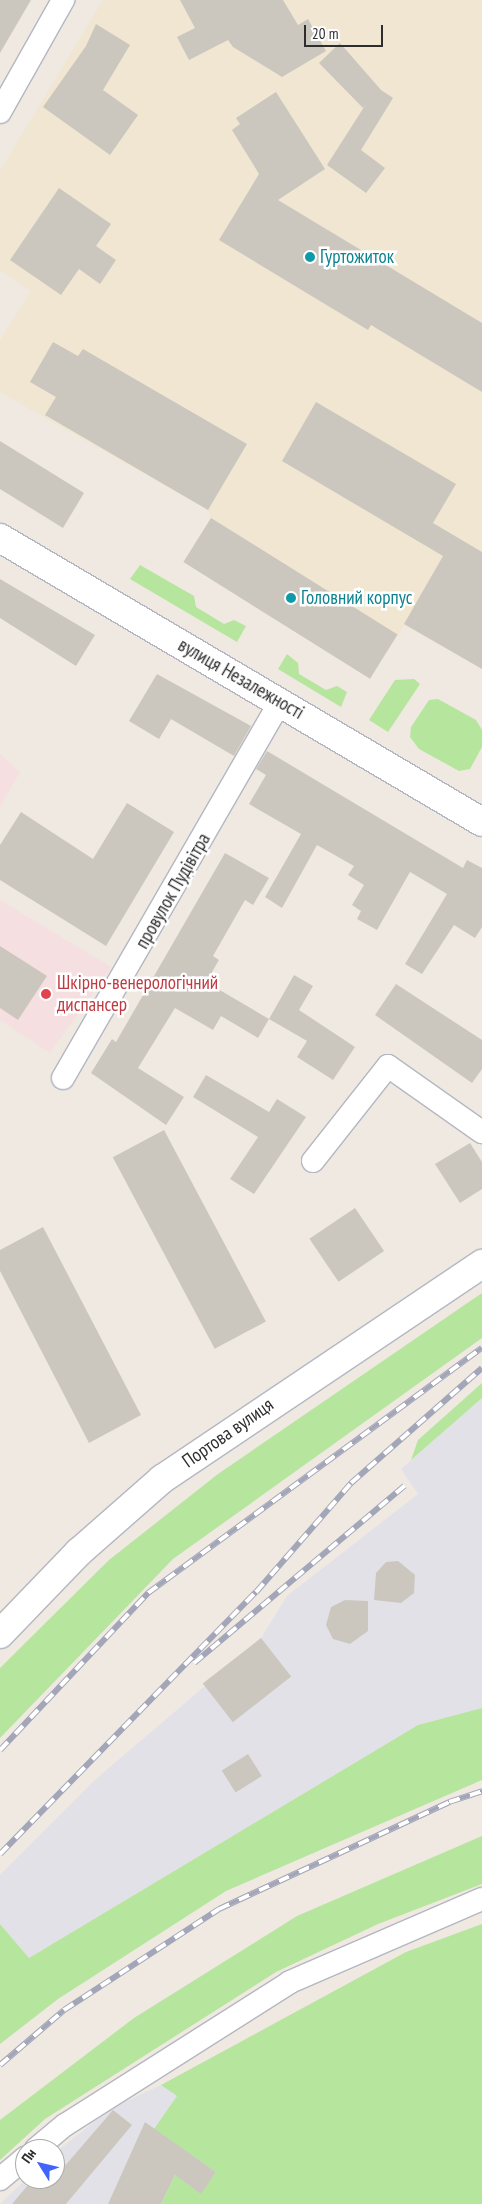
<!DOCTYPE html>
<meta charset="utf-8">
<style>
body{margin:0}
#map{position:relative;width:482px;height:2204px;overflow:hidden;background:#efe9e1;font-family:"PT Sans Narrow",sans-serif}
div>[style]{position:absolute}
.industrial>*{inset:0;background:#e3e1e8}
.education>*{inset:0;background:#f0e6d1}
.medical>*{inset:0;background:#f5dfe0}
.green>*{inset:0;background:#b6e59e}
.building>*{inset:0;background:#cbc7bf;transform-origin:0 0}
.roads{filter:drop-shadow(1px 0 #b4b7c1) drop-shadow(-1px 0 #b4b7c1) drop-shadow(0 1px #b4b7c1) drop-shadow(0 -1px #b4b7c1)}
.street>*{height:22px;margin:-11px;padding:0 11px;transform-origin:11px;border-radius:11px;background:#fff}
.secondary>*{height:28px;margin:-14px;padding:0 14px;transform-origin:14px;border-radius:14px;background:#fff}
.rail>*{height:5.5px;margin-top:-2.75px;transform-origin:0;background:repeating-linear-gradient(90deg,#fff 0 11px,#a3a6b8 0 22px);box-sizing:border-box;border-block:1px solid #a3a6b8}
.dots>*{width:14px;height:14px;translate:-50% -50%;box-sizing:border-box;border:2px solid #fff;border-radius:50%}
span{translate:-50% -50%;white-space:nowrap;text-align:center;line-height:1.15;-webkit-text-stroke:5px #fff;paint-order:stroke}
.culture-label{font-size:19px;color:#0d838f}
.left{translate:0 -50%;text-align:left}
.street-label{font-size:19px;color:#2e2e2e}
.health-label{font-size:19px;color:#be3a42}
.north{position:absolute;left:15px;top:2139px;width:50px;height:50px;box-sizing:border-box;background:#fff;border:1px solid #ababab;border-radius:50%;rotate:306deg;font-size:14px;font-weight:700;line-height:20px;text-align:center;color:#2e2e2e}
.north::after{content:'';display:block;margin:auto;width:18px;height:22px;background:#4264fb;clip-path:polygon(50% 0,100% 100%,50% 72%,0 100%)}
.scale{position:absolute;left:304px;top:25px;width:79px;height:22px;box-sizing:border-box;border:2px solid #2e2e2e;border-top:0;padding-left:6px;font-size:15px;line-height:18px;white-space:nowrap;color:#2e2e2e;-webkit-text-stroke:4px #fff;paint-order:stroke}
</style>
<div id="map">
<div class="industrial">
<i style="clip-path:polygon(482px 1398px,482px 1708px,418px 1725px,29px 1958px,0 1924px,0 1875px,96px 1779px,261px 1638px,287px 1596px,418px 1494px,401px 1469px)"></i>
<i style="clip-path:polygon(161px 2085px,177px 2096px,216px 2172px,201px 2194px,175px 2175px,161px 2204px,0 2204px,26px 2179px,55px 2179px,56px 2152px,112px 2108px)"></i>
</div>
<div class="education">
<i style="clip-path:polygon(103px 0,482px 0,482px 669px,404px 625px,370px 679px,183px 562px,211px 518px,208px 510px,0 392px,0 340px,31px 291px,0 270px,0 171px)"></i>
</div>
<div class="medical">
<i style="clip-path:polygon(0 754px,20px 772px,0 807px)"></i>
<i style="clip-path:polygon(0 900px,111px 967px,50px 1053px,0 1020px)"></i>
</div>
<div class="green">
<i style="clip-path:polygon(140px 565px,194px 596px,196px 607px,224px 624px,234px 620px,246px 626px,237px 642px,130px 579px)"></i>
<i style="clip-path:polygon(287px 654px,298px 663px,299px 674px,326px 690px,337px 686px,347px 692px,341px 707px,278px 669px)"></i>
<i style="clip-path:polygon(414px 679px,420px 684px,388px 732px,369px 720px,395px 680px)"></i>
<i style="clip-path:polygon(438px 699px,476px 720px,482px 730px,482px 747px,470px 769px,459px 771px,419px 749px,410px 737px,411px 727px,429px 700px)"></i>
<i style="clip-path:polygon(482px 1293px,482px 1338px,173px 1559px,0 1738px,0 1668px,109px 1560px,218px 1474px)"></i>
<i style="clip-path:polygon(482px 1383px,482px 1398px,411px 1460px,418px 1440px)"></i>
<i style="clip-path:polygon(482px 1708px,482px 1780px,226px 1891px,58px 1999px,0 2044px,0 1924px,29px 1958px,418px 1725px)"></i>
<i style="clip-path:polygon(482px 1836px,482px 1884px,378px 1924px,276px 1972px,45px 2119px,0 2160px,0 2120px,134px 2018px,297px 1916px)"></i>
<i style="clip-path:polygon(482px 1924px,482px 2204px,161px 2204px,175px 2175px,201px 2193px,216px 2172px,154px 2129px,177px 2096px,161px 2085px,406px 1952px)"></i>
</div>
<div class="building">
<i style="clip-path:polygon(0 0,31px 0,0 53px)"></i>
<i style="clip-path:polygon(180px 0,283px 0,298px 25px,308px 19px,326px 51px,282px 77px,233px 47px,228px 40px,189px 60px,177px 37px,195px 28px)"></i>
<i style="clip-path:polygon(96px 24px,130px 45px,103px 90px,138px 115px,110px 155px,43px 107px,86px 46px)"></i>
<i style="clip-path:polygon(340px 43px,381px 90px,393px 98px,361px 150px,385px 168px,366px 193px,327px 165px,366px 104px,363px 108px,319px 63px)"></i>
<i style="clip-path:polygon(276px 92px,325px 169px,278px 200px,482px 323px,482px 392px,371px 325px,368px 330px,219px 240px,259px 174px,232px 130px,240px 124px,236px 118px)"></i>
<i style="clip-path:polygon(59px 188px,111px 224px,96px 246px,116px 260px,100px 284px,79px 269px,61px 295px,10px 260px)"></i>
<i style="clip-path:polygon(53px 342px,78px 356px,83px 349px,247px 444px,208px 510px,45px 415px,56px 397px,30px 382px)"></i>
<i style="clip-path:polygon(316px 402px,456px 484px,433px 523px,482px 552px,482px 669px,404px 624px,443px 556px,282px 461px)"></i>
<i style="clip-path:polygon(0 441px,84px 493px,63px 528px,0 489px)"></i>
<i style="left:211px;top:518px;width:220px;height:52px;rotate:32deg"></i>
<i style="clip-path:polygon(0 579px,95px 635px,76px 666px,0 618px)"></i>
<i style="clip-path:polygon(157px 674px,251px 726px,234px 756px,171px 719px,159px 739px,129px 721px)"></i>
<i style="clip-path:polygon(267px 751px,463px 868px,467px 860px,482px 868px,482px 927px,475px 938px,454px 925px,422px 974px,405px 964px,447px 894px,410px 872px,377px 930px,357px 919px,361px 911px,352px 905px,364px 885px,348px 875px,354px 866px,317px 845px,282px 908px,265px 897px,301px 834px,249px 804px,266px 775px,256px 769px)"></i>
<i style="clip-path:polygon(127px 803px,174px 832px,106px 946px,0 880px,0 845px,21px 812px,93px 859px)"></i>
<i style="clip-path:polygon(225px 853px,269px 878px,253px 905px,245px 900px,213px 956px,219px 960px,206px 982px,269px 1019px,258px 1038px,221px 1016px,213px 1030px,175px 1008px,138px 1068px,184px 1097px,166px 1125px,91px 1073px,112px 1039px,116px 1042px)"></i>
<i style="clip-path:polygon(0 946px,47px 976px,18px 1020px,0 1008px)"></i>
<i style="clip-path:polygon(294px 975px,313px 986px,299px 1010px,355px 1047px,333px 1080px,297px 1057px,307px 1041px,269px 1019px)"></i>
<i style="clip-path:polygon(396px 984px,482px 1040px,482px 1069px,472px 1083px,375px 1015px)"></i>
<i style="clip-path:polygon(206px 1075px,269px 1112px,277px 1099px,306px 1117px,254px 1194px,230px 1179px,258px 1137px,193px 1097px)"></i>
<i style="left:164px;top:1130px;width:217px;height:58px;rotate:62deg"></i>
<i style="clip-path:polygon(470px 1143px,482px 1162px,482px 1189px,460px 1203px,435px 1164px)"></i>
<i style="left:355px;top:1208px;width:52px;height:55px;rotate:56deg"></i>
<i style="clip-path:polygon(43px 1227px,141px 1415px,89px 1443px,0 1271px,0 1250px)"></i>
<i style="clip-path:polygon(398px 1561px,415px 1575px,414px 1593px,401px 1603px,374px 1600px,376px 1573px,386px 1562px)"></i>
<i style="clip-path:polygon(345px 1600px,368px 1601px,368px 1631px,350px 1644px,333px 1639px,326px 1625px,331px 1607px)"></i>
<i style="left:261px;top:1638px;width:49px;height:74px;rotate:52deg"></i>
<i style="left:248px;top:1754px;width:26px;height:31px;rotate:58deg"></i>
<i style="clip-path:polygon(113px 2110px,132px 2125px,66px 2204px,12px 2204px,33px 2179px,45px 2189px)"></i>
<i style="clip-path:polygon(145px 2122px,216px 2172px,201px 2194px,175px 2175px,161px 2204px,108px 2204px)"></i>
</div>
<div class="roads">
<div class="street">
<i style="left:0;top:112px;width:129px;rotate:-60.6deg"></i>
<i style="left:63px;top:1078px;width:434px;rotate:-60deg"></i>
<i style="left:313px;top:1161px;width:121px;rotate:-51.7deg"></i>
<i style="left:388px;top:1066px;width:115px;rotate:35.1deg"></i>
<i style="left:36px;top:2149px;width:38px;rotate:-40deg"></i>
<i style="left:65px;top:2125px;width:267px;rotate:-32.4deg"></i>
<i style="left:290px;top:1982px;width:209px;rotate:-23.4deg"></i>
<i style="left:0;top:2179px;width:33px;rotate:-40deg"></i>
</div>
<div class="secondary">
<i style="left:0;top:538px;width:559px;rotate:30.51deg"></i>
<i style="left:0;top:1634px;width:114px;rotate:-46.1deg"></i>
<i style="left:79px;top:1552px;width:111px;rotate:-41.3deg"></i>
<i style="left:162px;top:1479px;width:386px;rotate:-33.9deg"></i>
</div>
</div>
<div class="rail">
<i style="left:194px;top:1663px;width:275px;rotate:-40.1deg"></i>
<i style="left:0;top:1750px;width:216px;rotate:-46.7deg"></i>
<i style="left:148px;top:1593px;width:414px;rotate:-36.3deg"></i>
<i style="left:0;top:1854px;width:366px;rotate:-45.7deg"></i>
<i style="left:256px;top:1592px;width:145px;rotate:-48.9deg"></i>
<i style="left:351px;top:1483px;width:174px;rotate:-41.3deg"></i>
<i style="left:0;top:2065px;width:84px;rotate:-40.7deg"></i>
<i style="left:64px;top:2010px;width:185px;rotate:-33.1deg"></i>
<i style="left:219px;top:1909px;width:254px;rotate:-24.9deg"></i>
<i style="left:449px;top:1802px;width:35px;rotate:-18deg"></i>
</div>
<div class="dots">
<i style="left:310px;top:257px;background:#0f9aa8"></i>
<i style="left:291px;top:598px;background:#0f9aa8"></i>
<i style="left:46px;top:994px;background:#e0444e"></i>
</div>
<div class="culture-label">
<span class="left" style="left:320px;top:257px">Гуртожиток</span>
<span class="left" style="left:301px;top:598px">Головний корпус</span>
</div>
<div class="street-label">
<span style="left:241px;top:679px;rotate:30deg">вулиця Незалежності</span>
<span style="left:173px;top:891px;rotate:-60deg">провулок Пудівітра</span>
<span style="left:228px;top:1433px;rotate:-35deg">Портова вулиця</span>
</div>
<div class="health-label">
<span class="left" style="left:57px;top:994px">Шкірно-венерологічний<br>диспансер</span>
</div>
<div class="north">Пн</div>
<div class="scale">20 m</div>
</div>
